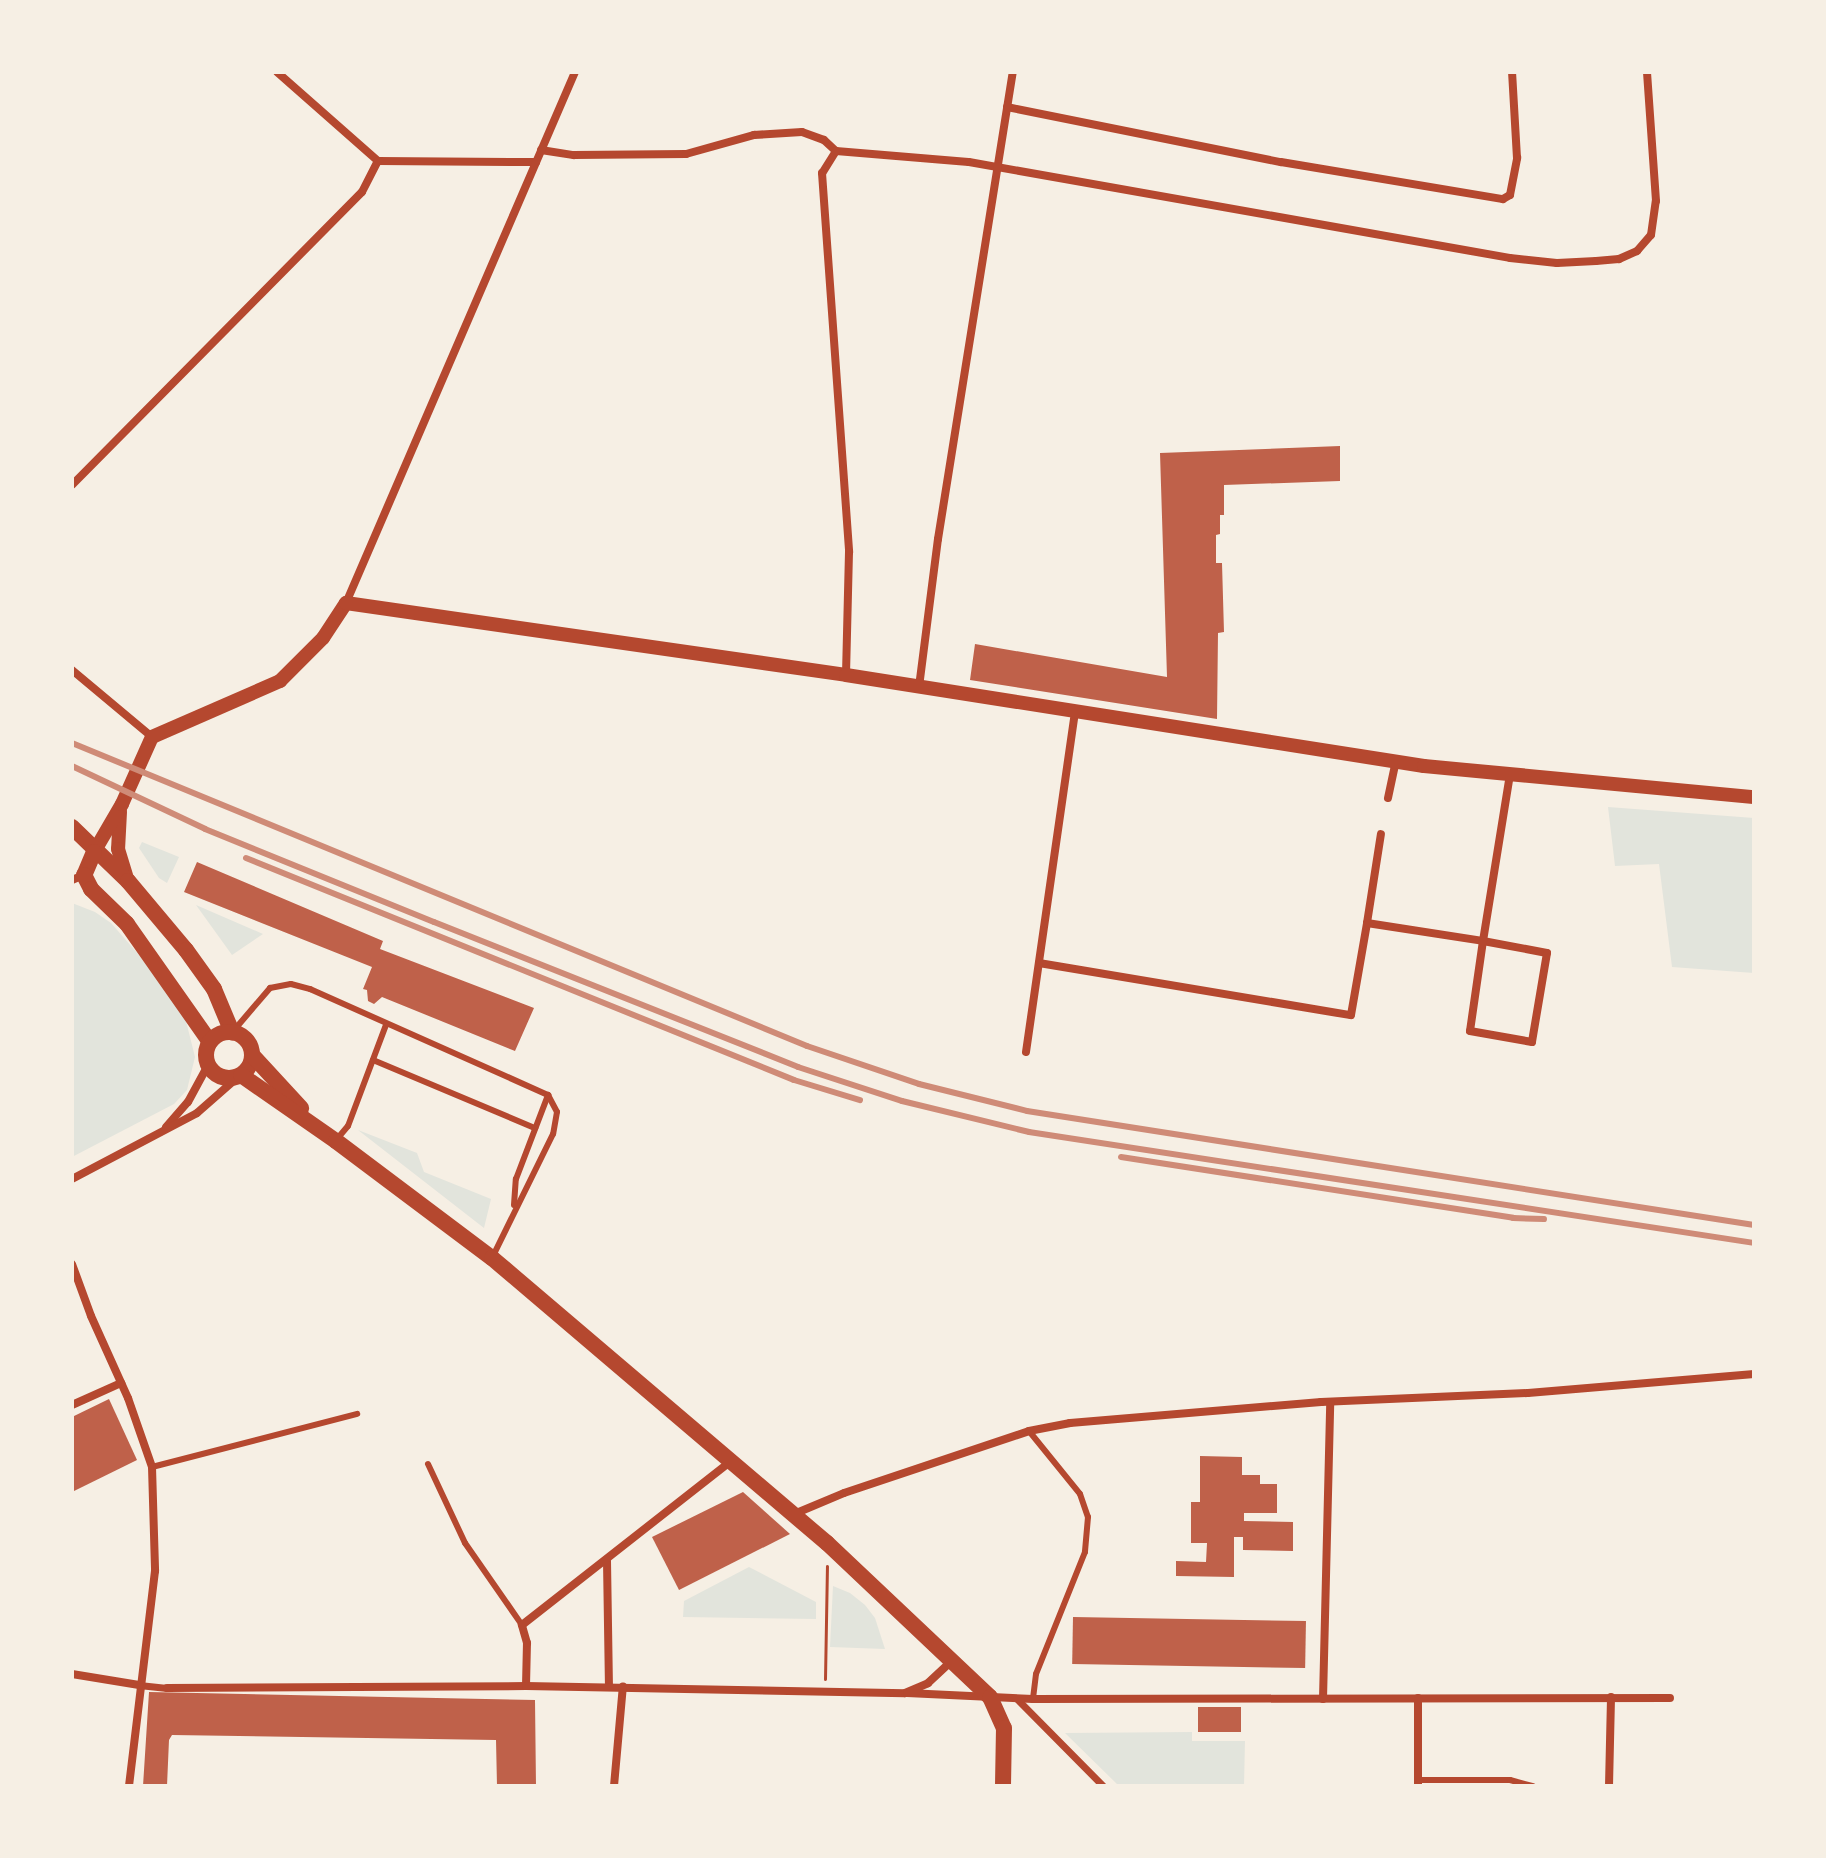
<!DOCTYPE html>
<style>
body{margin:0}
#map{position:relative;width:1826px;height:1858px;overflow:hidden;background:#f6efe4;font-family:"Fira Sans",sans-serif}
div>[style]{position:absolute}
.green>*{inset:0;background:#e2e4dc}
.building>*{inset:0;background:#bf614a;transform-origin:0 0}
.path>*{height:3px;margin:-1.5px;padding:0 1.5px;transform-origin:1.5px;border-radius:1.5px;background:#b5482f}
.service>*{height:6px;margin:-3px;padding:0 3px;transform-origin:3px;border-radius:3px;background:#b5482f}
.pedestrian>*{height:7px;margin:-3.5px;padding:0 3.5px;transform-origin:3.5px;border-radius:3.5px;background:#b5482f}
.minor>*{height:8px;margin:-4px;padding:0 4px;transform-origin:4px;border-radius:4px;background:#b5482f}
.tertiary>*{height:14px;margin:-7px;padding:0 7px;transform-origin:7px;border-radius:7px;background:#b5482f}
.secondary>*{height:16px;margin:-8px;padding:0 8px;transform-origin:8px;border-radius:8px;background:#b5482f}
.secondary>.ring{margin:-8px;padding:0;box-sizing:content-box;background:none;border:16px solid #b5482f;border-radius:50%}
.rail>*{height:6px;margin:-3px;padding:0 3px;transform-origin:3px;border-radius:3px;background:#cf8b77}
span{translate:-50% -50%;white-space:nowrap;text-align:center;line-height:1.15;-webkit-text-stroke:8px #f6efe4;paint-order:stroke}
.frame{position:absolute;inset:0;border:74px solid #f6efe4;pointer-events:none}
</style>
<div id="map">
<div class="green">
<i style="clip-path:polygon(1608px 807px,1754px 818px,1754px 973px,1672px 967px,1659px 864px,1615px 866px)"></i>
<i style="clip-path:polygon(142px 842px,179px 857px,167px 883px,159px 878px,139px 848px)"></i>
<i style="clip-path:polygon(72px 903px,95px 912px,111px 923px,139px 955px,185px 1017px,195px 1057px,187px 1090px,174px 1104px,72px 1157px)"></i>
<i style="clip-path:polygon(196px 905px,263px 934px,232px 955px)"></i>
<i style="clip-path:polygon(358px 1130px,417px 1153px,424px 1172px,491px 1199px,484px 1228px)"></i>
<i style="clip-path:polygon(749px 1567px,816px 1602px,816px 1619px,683px 1617px,684px 1601px)"></i>
<i style="clip-path:polygon(833px 1586px,850px 1593px,865px 1605px,875px 1618px,885px 1649px,830px 1647px)"></i>
<i style="clip-path:polygon(1192px 1732px,1192px 1741px,1245px 1741px,1244px 1786px,1119px 1786px,1065px 1733px)"></i>
</div>
<div class="building">
<i style="clip-path:polygon(1340px 446px,1340px 481px,1224px 485px,1224px 515px,1220px 515px,1220px 534px,1216px 535px,1216px 563px,1222px 563px,1224px 632px,1218px 633px,1217px 719px,970px 680px,975px 644px,1167px 677px,1160px 453px)"></i>
<i style="clip-path:polygon(197px 862px,383px 941px,380px 949px,534px 1008px,515px 1051px,382px 997px,374px 1004px,368px 1001px,367px 990px,363px 989px,372px 967px,184px 892px)"></i>
<i style="clip-path:polygon(109px 1399px,137px 1460px,72px 1492px,72px 1417px)"></i>
<i style="clip-path:polygon(1200px 1456px,1242px 1457px,1242px 1475px,1260px 1475px,1260px 1484px,1277px 1484px,1277px 1513px,1244px 1513px,1244px 1521px,1293px 1522px,1293px 1551px,1243px 1550px,1243px 1537px,1234px 1537px,1234px 1577px,1176px 1576px,1176px 1561px,1206px 1562px,1207px 1543px,1191px 1543px,1191px 1502px,1200px 1502px)"></i>
<i style="clip-path:polygon(743px 1492px,790px 1534px,679px 1590px,652px 1537px)"></i>
<i style="left:1073px;top:1617px;width:233px;height:47px;rotate:1deg"></i>
<i style="clip-path:polygon(149px 1692px,535px 1700px,536px 1786px,497px 1786px,496px 1740px,172px 1735px,169px 1740px,167px 1786px,143px 1786px)"></i>
<i style="left:1198px;top:1707px;width:43px;height:25px"></i>
</div>
<div class="path">
<i style="left:825px;top:1679px;width:113px;rotate:-89deg"></i>
</div>
<div class="service">
<i style="left:235px;top:1029px;width:54px;rotate:-49.5deg"></i>
<i style="left:270px;top:988px;width:21px;rotate:-11deg"></i>
<i style="left:291px;top:984px;width:20px;rotate:15deg"></i>
<i style="left:310px;top:989px;width:261px;rotate:24deg"></i>
<i style="left:548px;top:1095px;width:19px;rotate:62deg"></i>
<i style="left:557px;top:1112px;width:22px;rotate:100deg"></i>
<i style="left:553px;top:1134px;width:138px;rotate:116.2deg"></i>
<i style="left:373px;top:1060px;width:176px;rotate:22.8deg"></i>
<i style="left:337px;top:1139px;width:17px;rotate:-50deg"></i>
<i style="left:348px;top:1126px;width:108px;rotate:-69.4deg"></i>
<i style="left:514px;top:1205px;width:26px;rotate:-86deg"></i>
<i style="left:516px;top:1179px;width:90px;rotate:-69.1deg"></i>
<i style="left:1029px;top:1431px;width:81px;rotate:51deg"></i>
<i style="left:1080px;top:1494px;width:24px;rotate:71deg"></i>
<i style="left:1088px;top:1517px;width:35px;rotate:95deg"></i>
<i style="left:1085px;top:1552px;width:131px;rotate:111.9deg"></i>
<i style="left:1036px;top:1674px;width:25px;rotate:97deg"></i>
<i style="left:428px;top:1464px;width:87px;rotate:64.9deg"></i>
<i style="left:465px;top:1543px;width:100px;rotate:55.2deg"></i>
<i style="left:152px;top:1467px;width:212px;rotate:-14.5deg"></i>
<i style="left:1418px;top:1780px;width:92px"></i>
<i style="left:1510px;top:1780px;width:24px;rotate:15deg"></i>
</div>
<div class="pedestrian">
<i style="left:139px;top:1685px;width:28px;rotate:6deg"></i>
<i style="left:1017px;top:1699px;width:122px;rotate:45.3deg"></i>
</div>
<div class="minor">
<i style="left:277px;top:72px;width:135px;rotate:41.4deg"></i>
<i style="left:378px;top:161px;width:158px;rotate:0.4deg"></i>
<i style="left:1007px;top:107px;width:279px;rotate:11.4deg"></i>
<i style="left:1281px;top:162px;width:225px;rotate:9.5deg"></i>
<i style="left:1503px;top:199px;width:8px;rotate:-30deg"></i>
<i style="left:1510px;top:195px;width:38px;rotate:-79deg"></i>
<i style="left:1517px;top:158px;width:86px;rotate:-93.3deg"></i>
<i style="left:541px;top:150px;width:33px;rotate:9deg"></i>
<i style="left:574px;top:155px;width:112px;rotate:-0.5deg"></i>
<i style="left:686px;top:154px;width:71px;rotate:-15.6deg"></i>
<i style="left:754px;top:135px;width:48px;rotate:-3.6deg"></i>
<i style="left:802px;top:132px;width:23px;rotate:20deg"></i>
<i style="left:824px;top:140px;width:16px;rotate:43deg"></i>
<i style="left:836px;top:151px;width:133px;rotate:4.7deg"></i>
<i style="left:969px;top:162px;width:549px;rotate:10.06deg"></i>
<i style="left:1510px;top:258px;width:47px;rotate:6.1deg"></i>
<i style="left:1557px;top:263px;width:39px;rotate:-3deg"></i>
<i style="left:1596px;top:261px;width:23px;rotate:-5deg"></i>
<i style="left:1619px;top:259px;width:20px;rotate:-24deg"></i>
<i style="left:1637px;top:251px;width:21px;rotate:-49deg"></i>
<i style="left:1651px;top:235px;width:34px;rotate:-82deg"></i>
<i style="left:1656px;top:201px;width:129px;rotate:-94deg"></i>
<i style="left:836px;top:151px;width:26px;rotate:122deg"></i>
<i style="left:822px;top:173px;width:380px;rotate:85.9deg"></i>
<i style="left:849px;top:552px;width:123px;rotate:91.4deg"></i>
<i style="left:72px;top:485px;width:412px;rotate:-45.3deg"></i>
<i style="left:362px;top:192px;width:35px;rotate:-63deg"></i>
<i style="left:346px;top:603px;width:578px;rotate:-66.67deg"></i>
<i style="left:72px;top:670px;width:104px;rotate:39.9deg"></i>
<i style="left:919px;top:687px;width:149px;rotate:-82.7deg"></i>
<i style="left:938px;top:539px;width:473px;rotate:-80.9deg"></i>
<i style="left:1388px;top:798px;width:38px;rotate:-78deg"></i>
<i style="left:72px;top:880px;width:13px;rotate:-23deg"></i>
<i style="left:1367px;top:923px;width:90px;rotate:-81.1deg"></i>
<i style="left:1039px;top:963px;width:316px;rotate:9.5deg"></i>
<i style="left:1351px;top:1015px;width:93px;rotate:-80.1deg"></i>
<i style="left:1367px;top:923px;width:117px;rotate:8.8deg"></i>
<i style="left:1483px;top:941px;width:65px;rotate:10.6deg"></i>
<i style="left:1547px;top:953px;width:90px;rotate:99.6deg"></i>
<i style="left:1532px;top:1042px;width:63px;rotate:-169.9deg"></i>
<i style="left:1470px;top:1031px;width:91px;rotate:-81.8deg"></i>
<i style="left:1483px;top:941px;width:168px;rotate:-80.8deg"></i>
<i style="left:1026px;top:1052px;width:345px;rotate:-81.8deg"></i>
<i style="left:166px;top:1127px;width:33px;rotate:-49deg"></i>
<i style="left:188px;top:1102px;width:42px;rotate:-61.6deg"></i>
<i style="left:72px;top:1179px;width:141px;rotate:-27.8deg"></i>
<i style="left:197px;top:1113px;width:55px;rotate:-41.3deg"></i>
<i style="left:72px;top:1264px;width:55px;rotate:69.9deg"></i>
<i style="left:91px;top:1316px;width:90px;rotate:65.7deg"></i>
<i style="left:128px;top:1398px;width:73px;rotate:70.8deg"></i>
<i style="left:152px;top:1467px;width:104px;rotate:88.3deg"></i>
<i style="left:155px;top:1571px;width:217px;rotate:96.9deg"></i>
<i style="left:72px;top:1405px;width:54px;rotate:-24.2deg"></i>
<i style="left:794px;top:1514px;width:54px;rotate:-22.8deg"></i>
<i style="left:844px;top:1493px;width:195px;rotate:-18.5deg"></i>
<i style="left:1029px;top:1431px;width:42px;rotate:-11deg"></i>
<i style="left:1070px;top:1423px;width:252px;rotate:-4.8deg"></i>
<i style="left:1321px;top:1402px;width:207px;rotate:-2.5deg"></i>
<i style="left:1528px;top:1393px;width:227px;rotate:-4.8deg"></i>
<i style="left:607px;top:1561px;width:126px;rotate:89.1deg"></i>
<i style="left:72px;top:1674px;width:68px;rotate:9.3deg"></i>
<i style="left:526px;top:1686px;width:43px;rotate:-88.7deg"></i>
<i style="left:527px;top:1643px;width:19px;rotate:-106deg"></i>
<i style="left:522px;top:1625px;width:266px;rotate:-38.1deg"></i>
<i style="left:167px;top:1688px;width:359px;rotate:-0.3deg"></i>
<i style="left:526px;top:1686px;width:379px;rotate:1.1deg"></i>
<i style="left:905px;top:1693px;width:25px;rotate:-23deg"></i>
<i style="left:928px;top:1683px;width:33px;rotate:-43deg"></i>
<i style="left:907px;top:1693px;width:126px;rotate:2.7deg"></i>
<i style="left:1033px;top:1699px;width:637px;rotate:-0.09deg"></i>
<i style="left:1418px;top:1698px;width:88px;rotate:90deg"></i>
<i style="left:1323px;top:1699px;width:297px;rotate:-88.6deg"></i>
<i style="left:614px;top:1786px;width:100px;rotate:-84.9deg"></i>
<i style="left:1609px;top:1786px;width:89px;rotate:-88.7deg"></i>
</div>
<div class="tertiary">
<i style="left:120px;top:812px;width:37px;rotate:93deg"></i>
<i style="left:118px;top:849px;width:34px;rotate:73deg"></i>
<i style="left:94px;top:852px;width:56px;rotate:-59.7deg"></i>
<i style="left:122px;top:804px;width:73px;rotate:-65.9deg"></i>
<i style="left:152px;top:737px;width:140px;rotate:-23.6deg"></i>
<i style="left:280px;top:681px;width:61px;rotate:-45deg"></i>
<i style="left:323px;top:638px;width:42px;rotate:-56.7deg"></i>
<i style="left:346px;top:603px;width:505px;rotate:8.19deg"></i>
<i style="left:846px;top:675px;width:585px;rotate:8.95deg"></i>
<i style="left:1424px;top:766px;width:331px;rotate:5.4deg"></i>
</div>
<div class="secondary">
<i style="left:72px;top:827px;width:78px;rotate:44deg"></i>
<i style="left:128px;top:881px;width:90px;rotate:50deg"></i>
<i style="left:186px;top:950px;width:48px;rotate:54.3deg"></i>
<i style="left:214px;top:989px;width:47px;rotate:67.3deg"></i>
<i style="left:94px;top:852px;width:25px;rotate:113deg"></i>
<i style="left:84px;top:875px;width:16px;rotate:63deg"></i>
<i style="left:91px;top:889px;width:50px;rotate:44.2deg"></i>
<i style="left:127px;top:924px;width:144px;rotate:54.9deg"></i>
<i class="ring" style="left:206px;top:1032px;width:30px;height:30px"></i>
<i style="left:253px;top:1056px;width:71px;rotate:47.3deg"></i>
<i style="left:241px;top:1075px;width:116px;rotate:34.8deg"></i>
<i style="left:336px;top:1141px;width:195px;rotate:36.9deg"></i>
<i style="left:492px;top:1258px;width:440px;rotate:40.4deg"></i>
<i style="left:827px;top:1543px;width:224px;rotate:43.4deg"></i>
<i style="left:990px;top:1697px;width:34px;rotate:66deg"></i>
<i style="left:1004px;top:1728px;width:58px;rotate:91deg"></i>
</div>
<div class="rail">
<i style="left:72px;top:743px;width:795px;rotate:22.4deg"></i>
<i style="left:807px;top:1046px;width:118px;rotate:18.7deg"></i>
<i style="left:919px;top:1084px;width:111px;rotate:14deg"></i>
<i style="left:1027px;top:1111px;width:736px;rotate:8.91deg"></i>
<i style="left:72px;top:766px;width:147px;rotate:25.3deg"></i>
<i style="left:205px;top:829px;width:247px;rotate:22.1deg"></i>
<i style="left:434px;top:922px;width:392px;rotate:21.7deg"></i>
<i style="left:798px;top:1067px;width:109px;rotate:18.1deg"></i>
<i style="left:902px;top:1101px;width:131px;rotate:13.7deg"></i>
<i style="left:1029px;top:1132px;width:733px;rotate:8.7deg"></i>
<i style="left:246px;top:858px;width:591px;rotate:22.05deg"></i>
<i style="left:794px;top:1080px;width:69px;rotate:16.9deg"></i>
<i style="left:1121px;top:1157px;width:397px;rotate:8.8deg"></i>
<i style="left:1513px;top:1218px;width:31px;rotate:2deg"></i>
</div>
<div class="frame"></div>
</div>
